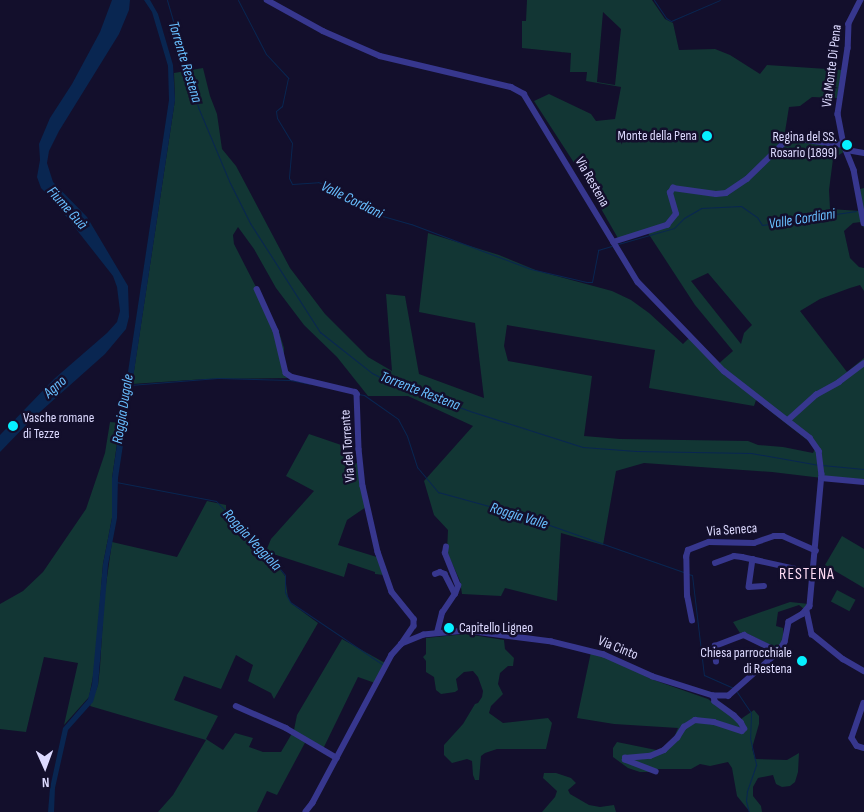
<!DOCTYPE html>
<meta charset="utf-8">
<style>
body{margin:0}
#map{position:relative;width:864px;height:812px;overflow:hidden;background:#130f2c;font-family:"Sofia Sans Condensed",sans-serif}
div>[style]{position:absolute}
.green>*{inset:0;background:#123634;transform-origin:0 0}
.water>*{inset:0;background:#092651}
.stream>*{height:1px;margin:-0.5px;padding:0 0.5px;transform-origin:0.5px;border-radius:0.5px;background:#092651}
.minor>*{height:5.5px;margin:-2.75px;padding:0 2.75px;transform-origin:2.75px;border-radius:2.75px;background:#37378e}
.dots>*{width:14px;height:14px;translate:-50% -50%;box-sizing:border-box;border:2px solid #130f2c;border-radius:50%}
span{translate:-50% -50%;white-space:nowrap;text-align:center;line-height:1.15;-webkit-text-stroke:5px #130f2c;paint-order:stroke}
.street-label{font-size:14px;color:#dddaff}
.poi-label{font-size:14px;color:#dddaff}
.right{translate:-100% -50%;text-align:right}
.left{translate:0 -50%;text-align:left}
.water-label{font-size:15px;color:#68bfff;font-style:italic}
.quarter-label{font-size:16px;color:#ffdcf4;letter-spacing:1px}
.north{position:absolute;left:20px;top:742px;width:50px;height:50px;-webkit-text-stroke:4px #130f2c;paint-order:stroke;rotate:178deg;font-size:14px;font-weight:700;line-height:20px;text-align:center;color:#dddaff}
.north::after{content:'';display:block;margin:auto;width:18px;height:22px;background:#dddaff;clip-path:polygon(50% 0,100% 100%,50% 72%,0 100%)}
</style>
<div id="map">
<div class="green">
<i style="clip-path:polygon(evenodd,527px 0,652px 0,665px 19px,673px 23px,679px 50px,715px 49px,730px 55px,760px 74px,767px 65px,842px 70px,837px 98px,812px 97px,800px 106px,789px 107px,784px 138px,845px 141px,847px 144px,848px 149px,833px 159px,829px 190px,830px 209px,860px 211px,856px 190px,864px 188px,864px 228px,861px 222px,853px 223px,844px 231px,850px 258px,859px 267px,864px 268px,864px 291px,860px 285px,850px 288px,820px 299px,800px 311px,847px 372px,864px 358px,864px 483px,772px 472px,644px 463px,616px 471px,603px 545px,561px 533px,557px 601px,505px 588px,501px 596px,462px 594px,460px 581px,447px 552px,448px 530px,434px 515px,424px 481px,473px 426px,408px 396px,368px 396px,337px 357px,304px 325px,276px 288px,254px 249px,238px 227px,233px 235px,234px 244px,279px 332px,284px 348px,284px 367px,290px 378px,206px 379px,132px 384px,175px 100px,174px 73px,203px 68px,210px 96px,217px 114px,222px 149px,236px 166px,290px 268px,325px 314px,368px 357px,392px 371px,386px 294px,405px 296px,419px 374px,484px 398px,475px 323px,419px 312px,428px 233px,499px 255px,538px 271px,612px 291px,631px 300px,649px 313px,683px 344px,689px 338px,716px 366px,733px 351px,695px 305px,648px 233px,619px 240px,580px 172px,534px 101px,549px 94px,591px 114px,596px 121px,615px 119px,621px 87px,586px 81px,587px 72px,570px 72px,571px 53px,522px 48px,522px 21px,526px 21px,527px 0,603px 12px,621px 29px,615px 85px,597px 82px,603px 12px,527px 0,708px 273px,752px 325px,744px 333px,741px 344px,691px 281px,708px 273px,527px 0,507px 325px,655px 350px,649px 388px,754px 406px,756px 400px,811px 443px,815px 449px,813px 453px,783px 447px,758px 445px,748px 441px,620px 439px,584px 436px,592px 376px,508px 361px,504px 346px,507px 325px)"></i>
<i style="clip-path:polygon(110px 422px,120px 423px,112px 478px,112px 518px,103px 564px,95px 666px,89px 697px,64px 725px,78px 663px,44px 657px,26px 732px,0 729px,0 604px,23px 591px,43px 572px,86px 509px,105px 453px)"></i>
<i style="clip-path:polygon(309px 434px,347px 447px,349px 464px,357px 463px,366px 507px,347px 520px,338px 545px,380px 558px,384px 575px,375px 574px,375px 572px,348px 563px,344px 577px,267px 552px,285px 576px,288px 598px,292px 604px,318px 623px,274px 699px,271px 693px,248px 681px,253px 665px,236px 655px,221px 689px,184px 676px,174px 700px,218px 716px,206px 739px,223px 750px,235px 733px,253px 738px,249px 747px,263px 752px,281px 752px,294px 730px,297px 715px,342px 639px,385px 663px,375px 683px,358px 677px,323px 749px,307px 739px,277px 795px,267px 791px,257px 812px,158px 812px,173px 795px,206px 740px,90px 706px,98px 685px,100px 667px,104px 599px,112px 542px,177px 557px,207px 501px,226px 505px,226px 509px,266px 551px,271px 539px,314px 491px,286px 476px)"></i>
<i style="clip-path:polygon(842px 536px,864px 549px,864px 588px,825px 565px)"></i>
<i style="left:837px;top:590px;width:21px;height:13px;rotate:28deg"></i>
<i style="clip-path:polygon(790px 602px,809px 604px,804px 609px,799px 605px,778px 612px,776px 626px,783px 628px,783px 640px,778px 649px,744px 632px,740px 633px,733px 622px)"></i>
<i style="clip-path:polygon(466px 634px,504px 640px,505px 649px,514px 658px,513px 666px,508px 666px,500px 673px,498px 684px,503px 694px,491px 706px,489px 713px,503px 723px,548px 718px,552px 723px,546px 749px,497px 749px,485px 753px,481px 756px,479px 780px,475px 780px,473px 775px,472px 761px,467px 759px,452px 763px,444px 755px,444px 745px,463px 724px,475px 704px,478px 703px,482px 697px,483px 691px,478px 677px,473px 671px,464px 672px,456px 679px,458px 690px,455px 692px,441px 694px,436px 690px,434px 677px,426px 672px,426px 661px,423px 657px,426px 654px,426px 638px)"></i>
<i style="clip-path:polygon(591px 652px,627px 666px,651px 679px,708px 699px,738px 721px,754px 710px,759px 716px,759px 724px,752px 748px,755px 759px,787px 760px,799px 753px,798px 772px,795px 782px,790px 786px,782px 787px,776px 784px,773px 775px,758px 778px,753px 787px,753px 796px,761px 806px,762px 812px,750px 812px,737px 796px,732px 768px,728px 762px,710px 766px,700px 764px,691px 769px,658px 769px,652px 772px,640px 772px,628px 768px,613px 757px,613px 748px,617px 742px,661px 751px,673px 740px,678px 728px,614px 724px,577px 718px)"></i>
<i style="clip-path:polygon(544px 773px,556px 773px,571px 778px,576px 783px,568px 790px,570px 794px,589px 805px,600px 807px,614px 805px,616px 812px,542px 812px,555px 797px,557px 791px,543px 778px)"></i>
</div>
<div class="water">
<i style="clip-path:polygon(112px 0,130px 0,129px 10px,119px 34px,59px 131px,49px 151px,47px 163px,53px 182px,87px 217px,128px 286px,129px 317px,126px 329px,105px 354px,31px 420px,0 452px,0 435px,54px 379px,107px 333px,117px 322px,120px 311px,117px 287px,113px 276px,54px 201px,41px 188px,37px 177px,40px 160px,39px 144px,50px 118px,72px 84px,100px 32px)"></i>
<i style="clip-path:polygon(144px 0,150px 0,158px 14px,173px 65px,175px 100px,118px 478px,117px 518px,108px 565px,98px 685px,93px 702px,68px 730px,55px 788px,54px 812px,48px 812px,50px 788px,63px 728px,88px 699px,92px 684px,103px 564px,112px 518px,112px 478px,169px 100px,168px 66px,152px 12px)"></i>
</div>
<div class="stream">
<i style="left:167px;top:0;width:111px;rotate:73.8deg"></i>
<i style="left:198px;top:107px;width:82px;rotate:67.2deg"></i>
<i style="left:230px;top:183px;width:45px;rotate:63.4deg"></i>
<i style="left:250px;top:223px;width:130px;rotate:57.3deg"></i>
<i style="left:320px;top:332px;width:66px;rotate:38.3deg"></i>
<i style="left:372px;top:373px;width:20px;rotate:27deg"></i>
<i style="left:390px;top:382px;width:88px;rotate:19.9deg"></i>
<i style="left:473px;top:412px;width:115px;rotate:17.7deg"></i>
<i style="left:583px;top:447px;width:53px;rotate:4.3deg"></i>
<i style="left:636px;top:451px;width:115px;rotate:1deg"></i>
<i style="left:751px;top:453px;width:69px;rotate:10deg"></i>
<i style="left:238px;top:0;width:61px;rotate:62.6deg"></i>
<i style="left:266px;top:54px;width:33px;rotate:47deg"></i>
<i style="left:288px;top:78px;width:29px;rotate:102deg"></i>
<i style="left:282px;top:106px;width:8px;rotate:140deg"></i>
<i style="left:276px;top:111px;width:7px;rotate:82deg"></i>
<i style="left:277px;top:118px;width:29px;rotate:59deg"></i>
<i style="left:292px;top:143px;width:35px;rotate:95deg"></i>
<i style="left:289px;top:178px;width:7px;rotate:63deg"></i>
<i style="left:292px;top:184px;width:26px;rotate:-4deg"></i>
<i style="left:318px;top:182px;width:22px;rotate:22deg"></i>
<i style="left:338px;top:190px;width:41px;rotate:34.1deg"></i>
<i style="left:372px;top:213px;width:41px;rotate:15.8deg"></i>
<i style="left:411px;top:224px;width:128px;rotate:20.6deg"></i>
<i style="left:531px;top:269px;width:57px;rotate:13.1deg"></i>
<i style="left:587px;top:282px;width:5px"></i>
<i style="left:592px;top:282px;width:33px;rotate:-79deg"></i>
<i style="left:598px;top:250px;width:14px;rotate:-17deg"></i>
<i style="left:654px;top:0;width:22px;rotate:56deg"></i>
<i style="left:666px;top:18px;width:6px;rotate:31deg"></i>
<i style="left:671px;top:21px;width:53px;rotate:-23.2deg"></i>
<i style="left:618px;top:244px;width:58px;rotate:-15.9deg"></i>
<i style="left:674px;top:228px;width:14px;rotate:-45deg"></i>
<i style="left:684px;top:218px;width:20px;rotate:-30deg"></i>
<i style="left:701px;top:208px;width:40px;rotate:-2.9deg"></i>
<i style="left:741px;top:206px;width:19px;rotate:35deg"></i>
<i style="left:757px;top:217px;width:9px;rotate:58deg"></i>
<i style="left:762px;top:225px;width:95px;rotate:-8.5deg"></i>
<i style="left:130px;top:385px;width:88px;rotate:-4.5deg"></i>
<i style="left:218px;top:378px;width:72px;rotate:1.6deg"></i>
<i style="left:290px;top:380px;width:20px;rotate:11deg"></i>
<i style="left:358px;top:394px;width:6px;rotate:9deg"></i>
<i style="left:364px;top:395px;width:42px;rotate:35.2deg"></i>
<i style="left:398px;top:419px;width:19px;rotate:62deg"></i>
<i style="left:407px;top:436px;width:33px;rotate:72deg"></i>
<i style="left:417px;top:467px;width:33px;rotate:50deg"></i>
<i style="left:438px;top:492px;width:83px;rotate:15.4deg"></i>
<i style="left:518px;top:514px;width:176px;rotate:19.3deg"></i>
<i style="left:822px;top:465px;width:42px;rotate:5.4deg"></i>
<i style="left:116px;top:482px;width:102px;rotate:10.8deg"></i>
<i style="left:216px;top:501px;width:70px;rotate:45.6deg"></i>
<i style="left:265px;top:551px;width:31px;rotate:50deg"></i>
<i style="left:285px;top:575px;width:17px;rotate:90deg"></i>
<i style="left:285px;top:592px;width:11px;rotate:63deg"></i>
<i style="left:290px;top:602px;width:111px;rotate:34deg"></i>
<i style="left:688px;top:574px;width:4px;rotate:14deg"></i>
<i style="left:692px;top:575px;width:101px;rotate:83.2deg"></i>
<i style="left:704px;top:675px;width:34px;rotate:24deg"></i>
<i style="left:737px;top:692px;width:25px;rotate:56deg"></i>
<i style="left:751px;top:713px;width:25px;rotate:92deg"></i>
<i style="left:750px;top:738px;width:28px;rotate:77deg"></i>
<i style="left:756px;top:765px;width:28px;rotate:109deg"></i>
<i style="left:747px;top:791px;width:10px;rotate:96deg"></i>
<i style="left:746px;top:801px;width:11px;rotate:75deg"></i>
</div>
<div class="minor">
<i style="left:267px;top:0;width:64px;rotate:29deg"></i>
<i style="left:323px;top:31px;width:62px;rotate:23.7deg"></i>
<i style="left:380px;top:56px;width:135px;rotate:13.3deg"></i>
<i style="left:511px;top:87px;width:15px;rotate:28deg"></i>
<i style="left:524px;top:94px;width:220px;rotate:58.8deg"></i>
<i style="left:638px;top:282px;width:124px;rotate:46deg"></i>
<i style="left:724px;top:371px;width:109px;rotate:37.9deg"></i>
<i style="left:810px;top:438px;width:16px;rotate:55deg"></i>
<i style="left:819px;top:451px;width:23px;rotate:83deg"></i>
<i style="left:822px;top:474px;width:133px;rotate:95.2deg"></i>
<i style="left:810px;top:606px;width:11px;rotate:131deg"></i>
<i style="left:803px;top:614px;width:16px;rotate:150deg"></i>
<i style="left:789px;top:622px;width:20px;rotate:101deg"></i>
<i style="left:785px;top:642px;width:12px;rotate:121deg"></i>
<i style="left:779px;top:652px;width:67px;rotate:138.7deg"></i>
<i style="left:729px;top:696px;width:16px;rotate:180deg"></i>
<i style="left:713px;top:696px;width:63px;rotate:-162.4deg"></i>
<i style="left:653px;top:677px;width:54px;rotate:-155.8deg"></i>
<i style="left:604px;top:655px;width:54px;rotate:-166deg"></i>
<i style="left:552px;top:642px;width:87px;rotate:-172.7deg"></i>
<i style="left:466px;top:631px;width:42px;rotate:174.6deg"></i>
<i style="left:424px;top:635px;width:24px;rotate:158deg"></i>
<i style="left:402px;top:644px;width:15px;rotate:132deg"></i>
<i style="left:392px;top:655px;width:168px;rotate:118.1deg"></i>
<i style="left:313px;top:803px;width:11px;rotate:128deg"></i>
<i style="left:861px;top:0;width:27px;rotate:117deg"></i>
<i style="left:849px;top:24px;width:24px;rotate:92deg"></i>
<i style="left:848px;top:48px;width:67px;rotate:98.6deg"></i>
<i style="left:838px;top:114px;width:32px;rotate:79deg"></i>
<i style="left:844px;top:145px;width:27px;rotate:68deg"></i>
<i style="left:854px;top:170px;width:54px;rotate:79.3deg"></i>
<i style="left:847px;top:150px;width:17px;rotate:10deg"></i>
<i style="left:613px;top:242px;width:57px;rotate:-17.5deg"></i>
<i style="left:667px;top:225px;width:14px;rotate:-51deg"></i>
<i style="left:676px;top:214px;width:22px;rotate:-106deg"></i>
<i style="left:670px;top:193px;width:6px;rotate:-59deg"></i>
<i style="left:673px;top:188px;width:43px;rotate:7.9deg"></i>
<i style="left:716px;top:194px;width:10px;rotate:-6deg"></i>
<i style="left:726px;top:193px;width:25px;rotate:-34deg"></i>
<i style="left:747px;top:179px;width:56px;rotate:-44.3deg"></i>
<i style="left:787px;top:140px;width:12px;rotate:-5deg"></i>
<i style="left:799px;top:139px;width:45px;rotate:7.6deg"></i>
<i style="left:257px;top:289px;width:46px;rotate:65.7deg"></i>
<i style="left:276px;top:331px;width:43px;rotate:76.6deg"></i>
<i style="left:286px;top:373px;width:7px;rotate:34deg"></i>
<i style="left:292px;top:377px;width:65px;rotate:13.4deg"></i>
<i style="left:355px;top:392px;width:3px;rotate:45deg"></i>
<i style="left:357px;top:394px;width:55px;rotate:87.9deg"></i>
<i style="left:359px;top:449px;width:37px;rotate:84deg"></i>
<i style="left:363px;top:486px;width:68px;rotate:77.2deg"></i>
<i style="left:378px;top:552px;width:42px;rotate:70.7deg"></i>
<i style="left:392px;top:592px;width:35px;rotate:51deg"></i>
<i style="left:414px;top:619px;width:7px;rotate:90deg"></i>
<i style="left:414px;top:626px;width:22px;rotate:124deg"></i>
<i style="left:788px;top:420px;width:38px;rotate:-42deg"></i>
<i style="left:816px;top:395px;width:26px;rotate:-29deg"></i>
<i style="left:839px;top:382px;width:31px;rotate:-37deg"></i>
<i style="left:821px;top:478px;width:43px;rotate:5.3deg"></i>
<i style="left:753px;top:559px;width:28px;rotate:98deg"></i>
<i style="left:749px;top:587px;width:15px;rotate:-4deg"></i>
<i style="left:715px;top:563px;width:20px;rotate:-20deg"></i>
<i style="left:734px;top:556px;width:8px;rotate:7deg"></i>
<i style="left:742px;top:557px;width:74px;rotate:12.5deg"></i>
<i style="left:435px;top:574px;width:5px;rotate:-22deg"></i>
<i style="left:440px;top:572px;width:5px;rotate:22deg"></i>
<i style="left:445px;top:574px;width:22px;rotate:63deg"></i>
<i style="left:807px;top:611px;width:24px;rotate:78deg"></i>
<i style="left:812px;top:634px;width:40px;rotate:39deg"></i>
<i style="left:843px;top:659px;width:24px;rotate:30deg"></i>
<i style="left:692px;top:621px;width:25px;rotate:-101deg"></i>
<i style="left:687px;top:596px;width:39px;rotate:-91deg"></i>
<i style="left:686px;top:557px;width:7px;rotate:-74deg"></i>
<i style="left:688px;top:550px;width:22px;rotate:-21deg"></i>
<i style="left:709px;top:542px;width:45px;rotate:1.3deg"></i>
<i style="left:754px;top:543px;width:21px;rotate:-19deg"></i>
<i style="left:774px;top:536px;width:9px"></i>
<i style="left:783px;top:536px;width:36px;rotate:24deg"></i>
<i style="left:437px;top:633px;width:21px;rotate:-76deg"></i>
<i style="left:442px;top:613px;width:23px;rotate:-56deg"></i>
<i style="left:455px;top:594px;width:9px;rotate:-69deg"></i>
<i style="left:458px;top:586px;width:35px;rotate:-112deg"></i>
<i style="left:445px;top:553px;width:6px;rotate:-81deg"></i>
<i style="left:716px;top:662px;width:16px;rotate:-94deg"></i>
<i style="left:715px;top:646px;width:31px;rotate:-21deg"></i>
<i style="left:744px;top:635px;width:39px;rotate:26deg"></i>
<i style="left:864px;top:703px;width:37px;rotate:109deg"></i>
<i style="left:852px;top:738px;width:9px;rotate:58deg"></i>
<i style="left:857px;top:746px;width:7px;rotate:16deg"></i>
<i style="left:236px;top:706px;width:55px;rotate:23.7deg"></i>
<i style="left:286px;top:728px;width:59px;rotate:30.5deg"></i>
<i style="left:656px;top:772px;width:33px;rotate:-159deg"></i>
<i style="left:625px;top:760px;width:2px;rotate:-90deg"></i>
<i style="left:625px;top:758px;width:25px;rotate:-5deg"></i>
<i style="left:650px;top:756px;width:15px;rotate:-23deg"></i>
<i style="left:664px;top:750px;width:18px;rotate:-43deg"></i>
<i style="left:677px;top:738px;width:13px;rotate:-58deg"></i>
<i style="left:684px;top:727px;width:13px;rotate:-32deg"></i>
<i style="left:695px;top:720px;width:19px;rotate:6deg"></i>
<i style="left:714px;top:722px;width:29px;rotate:18deg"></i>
<i style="left:742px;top:731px;width:3px;rotate:-45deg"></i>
<i style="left:744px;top:729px;width:7px;rotate:-117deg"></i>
<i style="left:741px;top:723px;width:10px;rotate:-135deg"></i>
<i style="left:734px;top:716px;width:24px;rotate:-144deg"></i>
<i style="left:715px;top:702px;width:6px;rotate:-108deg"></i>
</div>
<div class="dots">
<i style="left:707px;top:136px;background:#06f0ff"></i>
<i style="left:847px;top:145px;background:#06f0ff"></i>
<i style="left:13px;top:426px;background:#06f0ff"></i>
<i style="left:449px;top:628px;background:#06f0ff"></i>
<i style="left:802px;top:661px;background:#06f0ff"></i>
</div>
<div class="street-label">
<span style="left:832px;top:66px;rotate:-83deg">Via Monte Di Pena</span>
<span style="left:592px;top:182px;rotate:60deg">Via Restena</span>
<span style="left:348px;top:446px;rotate:-94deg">Via del Torrente</span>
<span style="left:732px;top:530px;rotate:-4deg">Via Seneca</span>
<span style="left:618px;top:648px;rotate:22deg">Via Cinto</span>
</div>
<div class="poi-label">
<span class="right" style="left:697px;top:136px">Monte della Pena</span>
<span class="right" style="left:837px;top:145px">Regina del SS.<br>Rosario (1899)</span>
<span class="left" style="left:23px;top:426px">Vasche romane<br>di Tezze</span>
<span class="left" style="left:459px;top:628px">Capitello Ligneo</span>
<span class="right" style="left:792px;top:661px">Chiesa parrocchiale<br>di Restena</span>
</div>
<div class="water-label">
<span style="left:185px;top:62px;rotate:73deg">Torrente Restena</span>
<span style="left:352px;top:200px;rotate:26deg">Valle Cordiani</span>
<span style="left:67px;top:208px;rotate:48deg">Fiume Guà</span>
<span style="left:802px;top:219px;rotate:-9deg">Valle Cordiani</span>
<span style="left:55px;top:387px;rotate:-42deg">Agno</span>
<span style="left:420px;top:391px;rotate:21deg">Torrente Restena</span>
<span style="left:123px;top:409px;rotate:-81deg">Roggia Dugale</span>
<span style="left:519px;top:516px;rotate:17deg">Roggia Valle</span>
<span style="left:252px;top:540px;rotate:47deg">Roggia Veggiola</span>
</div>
<div class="quarter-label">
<span style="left:807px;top:575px">RESTENA</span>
</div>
<div class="north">N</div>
</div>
